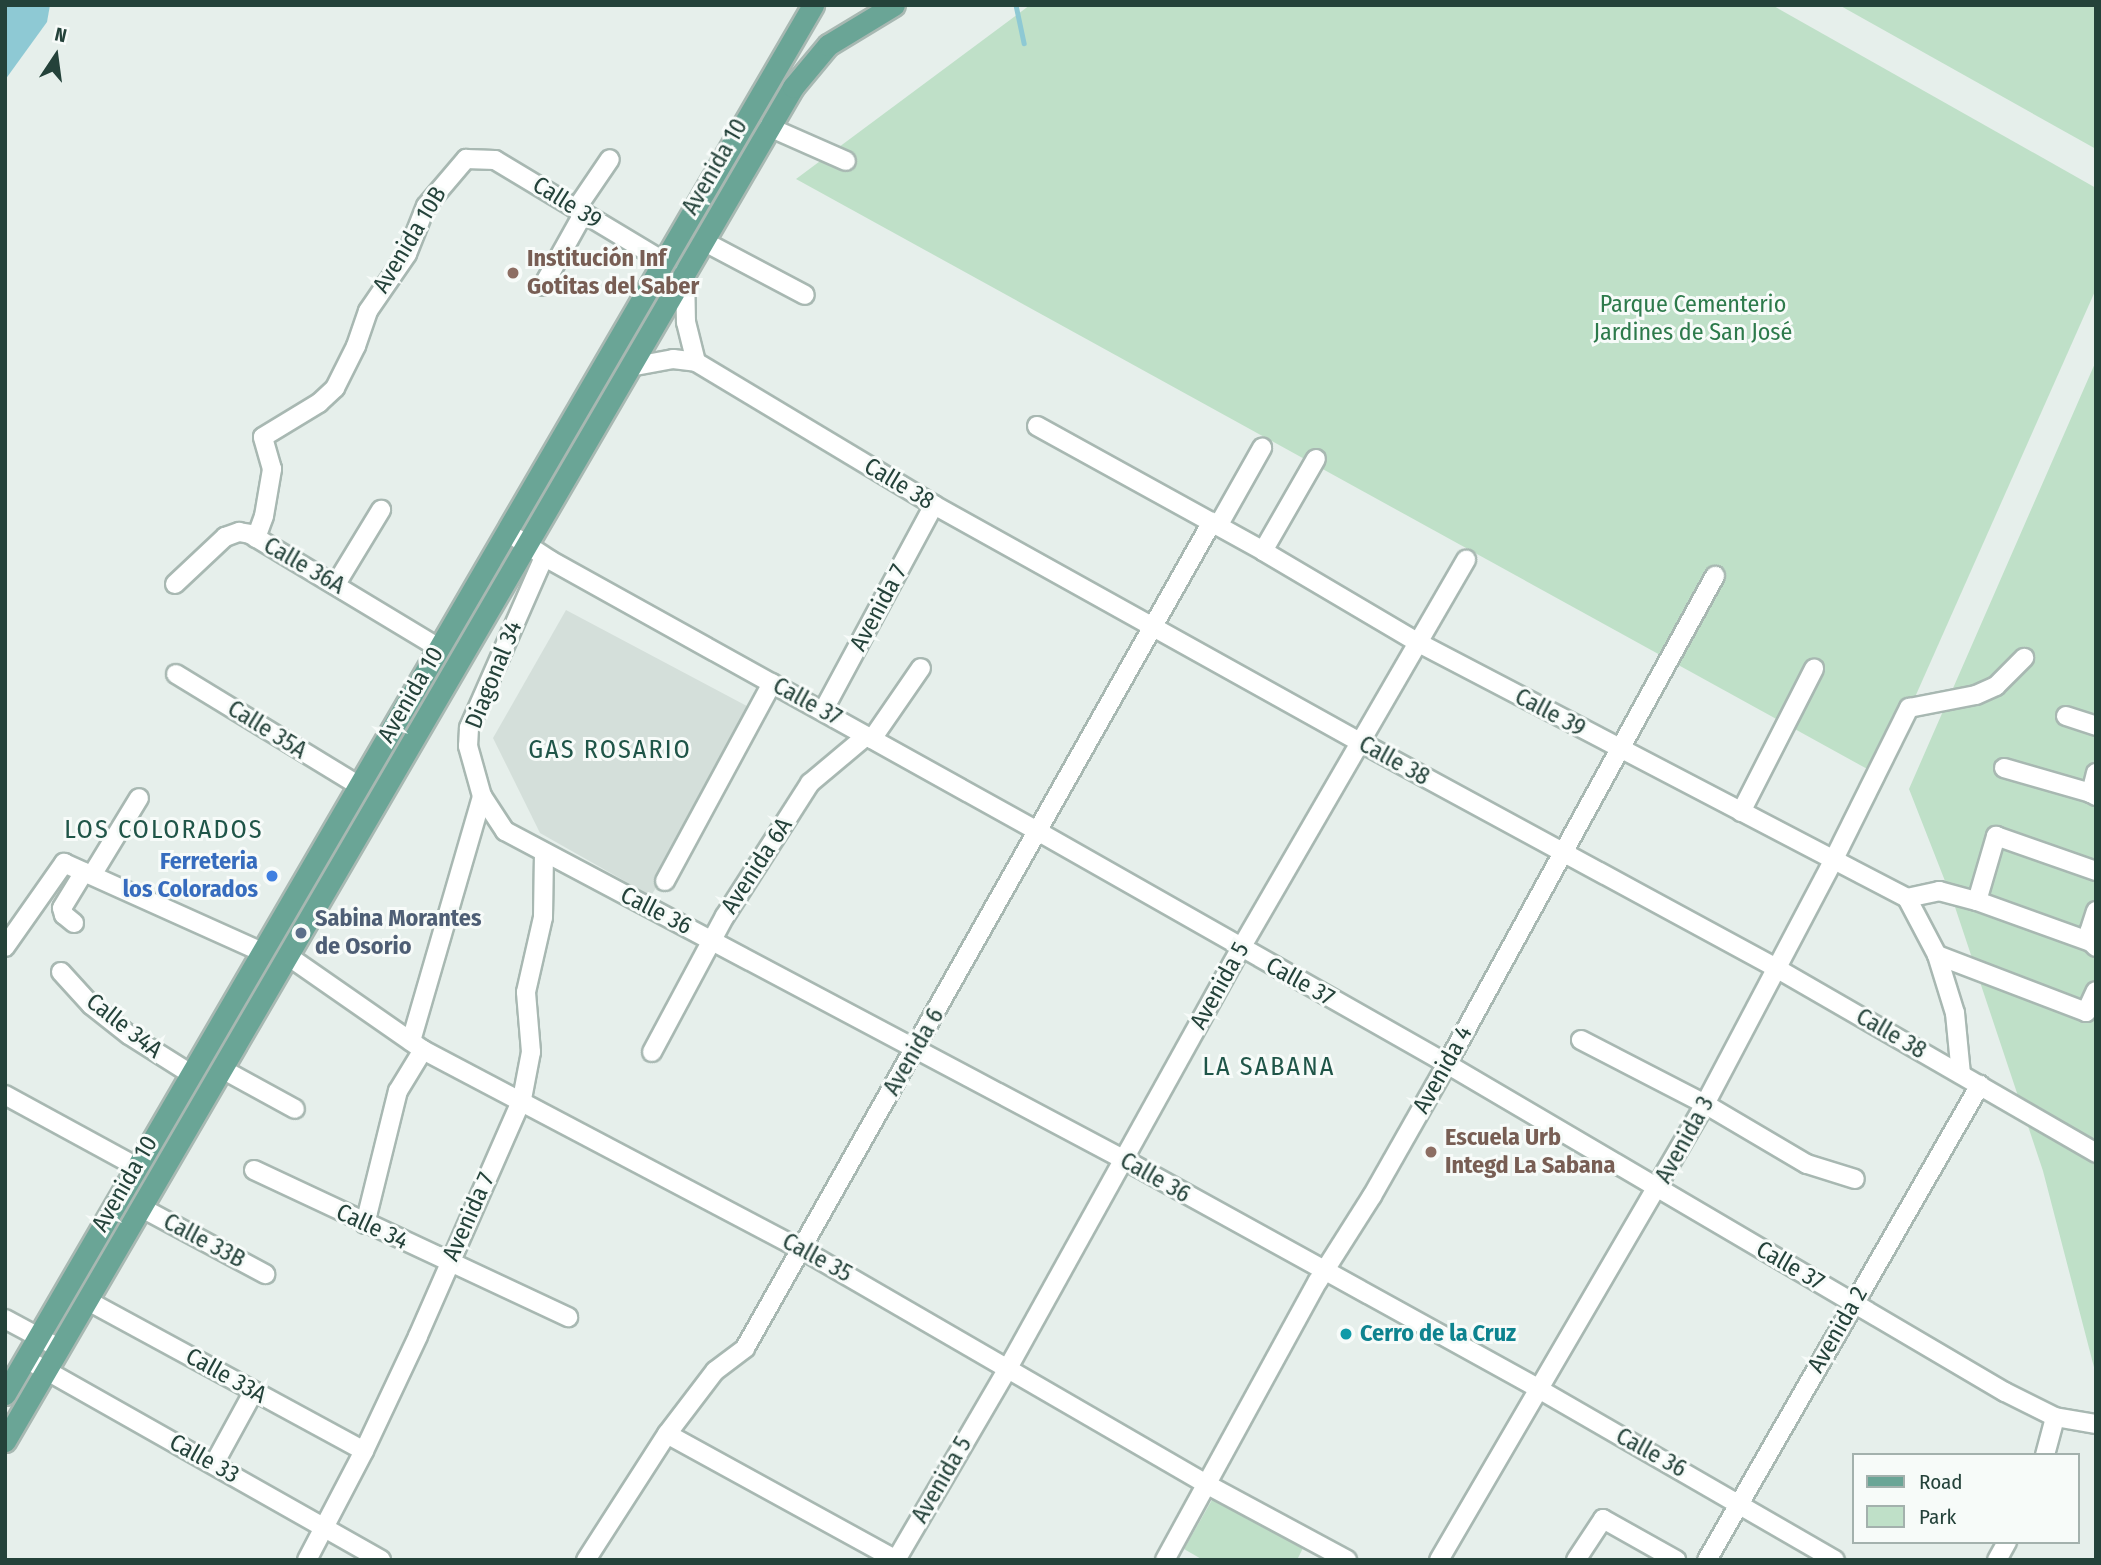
<!DOCTYPE html>
<meta charset="utf-8">
<style>
body{margin:0}
#map{position:relative;width:2101px;height:1565px;overflow:hidden;background:#e6efeb;font-family:"Fira Sans Condensed",sans-serif}
div>[style]{position:absolute}
.built>*{inset:0;background:#d4dfda}
.green>*{inset:0;background:#bfe0c8}
.water>*{inset:0;background:#8ec9d4}
.stream>*{height:4.5px;margin:-2.25px;padding:0 2.25px;transform-origin:2.25px;border-radius:2.25px;background:#8ec9d4}
.roads{filter:drop-shadow(2px 0 #a8b8b2) drop-shadow(-2px 0 #a8b8b2) drop-shadow(0 2px #a8b8b2) drop-shadow(0 -2px #a8b8b2)}
.minor>*{height:18px;margin:-9px;padding:0 9px;transform-origin:9px;border-radius:9px;background:#fff}
.major>*{height:21px;margin:-10.5px;padding:0 10.5px;transform-origin:10.5px;border-radius:10.5px;background:#6aa596}
.dots>*{width:19px;height:19px;translate:-50% -50%;box-sizing:border-box;border:4px solid #f7fbf9;border-radius:50%}
span{translate:-50% -50%;white-space:nowrap;text-align:center;line-height:1.15;-webkit-text-stroke:6px #f7fbf9;paint-order:stroke}
.street-label{font-size:24px;color:#24423a}
.education-label{font-size:24px;color:#785e54;font-weight:700}
.left{translate:0 -50%;text-align:left}
.park-label{font-size:24px;color:#2d7a4b}
.shop-label{font-size:24px;color:#366cbe;font-weight:700}
.right{translate:-100% -50%;text-align:right}
.service-label{font-size:24px;color:#4e5e75;font-weight:700}
.culture-label{font-size:24px;color:#0d838f;font-weight:700}
.neighbourhood-label{font-size:26px;color:#1f5548;letter-spacing:2px}
.frame{position:absolute;inset:0;border:7px solid #24423a;pointer-events:none}
.legend{position:absolute;left:1852px;top:1453px;width:228px;height:91px;box-sizing:border-box;background:#f7fbf9;border:2px solid #a3b1ad;margin:0;padding:9px 12px;list-style:none;font-size:21px;color:#24423a}
.legend li{display:flex;align-items:center;gap:14px;height:35px}
.legend b{width:35px;border:2px solid #a3b1ad}
.north{position:absolute;left:21px;top:21px;width:70px;height:70px;-webkit-text-stroke:5px #f7fbf9;paint-order:stroke;rotate:13deg;font-size:19px;font-weight:700;line-height:28px;text-align:center;color:#24423a}
.north::after{content:'';display:block;margin:auto;width:24px;height:32px;background:#24423a;clip-path:polygon(50% 0,100% 100%,50% 72%,0 100%)}
</style>
<div id="map">
<div class="built">
<i style="clip-path:polygon(566px 610px,760px 713px,651px 896px,540px 833px,493px 738px)"></i>
</div>
<div class="green">
<i style="clip-path:polygon(1030px 5px,1772px 5px,2096px 188px,2096px 289px,1880px 776px,796px 179px)"></i>
<i style="clip-path:polygon(1839px 5px,2096px 5px,2096px 149px)"></i>
<i style="clip-path:polygon(2096px 361px,2096px 1375px,2043px 1171px,1954px 904px,1909px 789px)"></i>
<i style="clip-path:polygon(1213px 1498px,1304px 1546px,1297px 1560px,1203px 1560px,1184px 1549px)"></i>
</div>
<div class="water">
<i style="clip-path:polygon(5px 5px,50px 5px,47px 22px,5px 80px)"></i>
</div>
<div class="stream">
<i style="left:1016px;top:5px;width:39px;rotate:78deg"></i>
</div>
<div class="roads">
<div class="minor">
<i style="left:769px;top:127px;width:84px;rotate:23.8deg"></i>
<i style="left:576px;top:209px;width:60px;rotate:-55.8deg"></i>
<i style="left:703px;top:241px;width:115px;rotate:27.9deg"></i>
<i style="left:685px;top:271px;width:51px;rotate:88.9deg"></i>
<i style="left:686px;top:322px;width:41px;rotate:76deg"></i>
<i style="left:543px;top:286px;width:82px;rotate:-60.9deg"></i>
<i style="left:630px;top:367px;width:44px;rotate:-10.5deg"></i>
<i style="left:673px;top:359px;width:23px;rotate:7deg"></i>
<i style="left:696px;top:362px;width:278px;rotate:31deg"></i>
<i style="left:934px;top:505px;width:487px;rotate:29.1deg"></i>
<i style="left:1360px;top:742px;width:473px;rotate:28.5deg"></i>
<i style="left:1776px;top:968px;width:370px;rotate:30deg"></i>
<i style="left:1037px;top:426px;width:258px;rotate:28.9deg"></i>
<i style="left:1263px;top:551px;width:179px;rotate:30.6deg"></i>
<i style="left:1417px;top:642px;width:553px;rotate:27.58deg"></i>
<i style="left:1907px;top:898px;width:64px;rotate:62.2deg"></i>
<i style="left:1937px;top:955px;width:61px;rotate:72.8deg"></i>
<i style="left:1955px;top:1013px;width:61px;rotate:84.4deg"></i>
<i style="left:1218px;top:526px;width:90px;rotate:-60.6deg"></i>
<i style="left:515px;top:537px;width:42px;rotate:33.3deg"></i>
<i style="left:550px;top:560px;width:560px;rotate:29.08deg"></i>
<i style="left:1039px;top:832px;width:469px;rotate:29.6deg"></i>
<i style="left:1447px;top:1064px;width:647px;rotate:30.45deg"></i>
<i style="left:2005px;top:1392px;width:56px;rotate:26.6deg"></i>
<i style="left:2055px;top:1417px;width:42px;rotate:9.7deg"></i>
<i style="left:256px;top:538px;width:23px;rotate:-70deg"></i>
<i style="left:264px;top:516px;width:48px;rotate:-80.3deg"></i>
<i style="left:272px;top:469px;width:33px;rotate:-106deg"></i>
<i style="left:263px;top:437px;width:66px;rotate:-31.3deg"></i>
<i style="left:319px;top:403px;width:22px;rotate:-43deg"></i>
<i style="left:335px;top:388px;width:47px;rotate:-63.4deg"></i>
<i style="left:356px;top:346px;width:37px;rotate:-71deg"></i>
<i style="left:368px;top:311px;width:69px;rotate:-55.6deg"></i>
<i style="left:407px;top:254px;width:52px;rotate:-68.4deg"></i>
<i style="left:426px;top:206px;width:62px;rotate:-49.6deg"></i>
<i style="left:466px;top:159px;width:29px;rotate:2deg"></i>
<i style="left:495px;top:160px;width:196px;rotate:31deg"></i>
<i style="left:1263px;top:551px;width:106px;rotate:-60.1deg"></i>
<i style="left:544px;top:557px;width:187px;rotate:113.7deg"></i>
<i style="left:469px;top:728px;width:18px;rotate:93deg"></i>
<i style="left:468px;top:746px;width:52px;rotate:74.4deg"></i>
<i style="left:482px;top:796px;width:42px;rotate:56.7deg"></i>
<i style="left:505px;top:831px;width:700px;rotate:27.96deg"></i>
<i style="left:1123px;top:1159px;width:473px;rotate:28.9deg"></i>
<i style="left:1537px;top:1388px;width:344px;rotate:30deg"></i>
<i style="left:175px;top:584px;width:69px;rotate:-43.2deg"></i>
<i style="left:225px;top:537px;width:15px;rotate:-20deg"></i>
<i style="left:239px;top:532px;width:11px;rotate:10deg"></i>
<i style="left:250px;top:534px;width:221px;rotate:31.1deg"></i>
<i style="left:336px;top:584px;width:87px;rotate:-58.7deg"></i>
<i style="left:176px;top:674px;width:213px;rotate:31.4deg"></i>
<i style="left:823px;top:711px;width:234px;rotate:-61.7deg"></i>
<i style="left:2066px;top:716px;width:32px;rotate:18deg"></i>
<i style="left:872px;top:739px;width:86px;rotate:-55.4deg"></i>
<i style="left:2004px;top:768px;width:91px;rotate:16deg"></i>
<i style="left:2096px;top:773px;width:21px;rotate:104deg"></i>
<i style="left:2091px;top:793px;width:6px;rotate:31deg"></i>
<i style="left:1741px;top:812px;width:161px;rotate:-63deg"></i>
<i style="left:92px;top:875px;width:90px;rotate:-58.6deg"></i>
<i style="left:665px;top:881px;width:225px;rotate:-61.6deg"></i>
<i style="left:1907px;top:898px;width:33px;rotate:-12deg"></i>
<i style="left:1939px;top:891px;width:39px;rotate:15deg"></i>
<i style="left:1977px;top:901px;width:121px;rotate:19.8deg"></i>
<i style="left:1977px;top:901px;width:68px;rotate:-73.7deg"></i>
<i style="left:1996px;top:836px;width:106px;rotate:19.3deg"></i>
<i style="left:2096px;top:911px;width:22px;rotate:108deg"></i>
<i style="left:2089px;top:932px;width:10px;rotate:79deg"></i>
<i style="left:2091px;top:942px;width:7px;rotate:45deg"></i>
<i style="left:74px;top:923px;width:13px;rotate:-141deg"></i>
<i style="left:64px;top:915px;width:7px;rotate:-106deg"></i>
<i style="left:62px;top:908px;width:42px;rotate:-58.6deg"></i>
<i style="left:5px;top:947px;width:103px;rotate:-54.9deg"></i>
<i style="left:64px;top:863px;width:217px;rotate:24.2deg"></i>
<i style="left:1937px;top:955px;width:160px;rotate:20.9deg"></i>
<i style="left:2086px;top:1012px;width:23px;rotate:-65deg"></i>
<i style="left:288px;top:956px;width:165px;rotate:34.8deg"></i>
<i style="left:423px;top:1050px;width:427px;rotate:27.8deg"></i>
<i style="left:801px;top:1249px;width:470px;rotate:30.1deg"></i>
<i style="left:1208px;top:1485px;width:158px;rotate:28.3deg"></i>
<i style="left:61px;top:972px;width:45px;rotate:47.7deg"></i>
<i style="left:91px;top:1005px;width:48px;rotate:38.3deg"></i>
<i style="left:129px;top:1035px;width:73px;rotate:32.2deg"></i>
<i style="left:1581px;top:1040px;width:140px;rotate:27.3deg"></i>
<i style="left:1705px;top:1104px;width:118px;rotate:30.5deg"></i>
<i style="left:1807px;top:1164px;width:50px;rotate:17.4deg"></i>
<i style="left:411px;top:1041px;width:255px;rotate:-73.8deg"></i>
<i style="left:652px;top:1052px;width:154px;rotate:-61.8deg"></i>
<i style="left:725px;top:916px;width:158px;rotate:-57.4deg"></i>
<i style="left:810px;top:783px;width:73px;rotate:-40deg"></i>
<i style="left:222px;top:1069px;width:83px;rotate:28.7deg"></i>
<i style="left:5px;top:1095px;width:150px;rotate:28.6deg"></i>
<i style="left:254px;top:1170px;width:347px;rotate:25.1deg"></i>
<i style="left:142px;top:1208px;width:140px;rotate:28.2deg"></i>
<i style="left:365px;top:1224px;width:137px;rotate:-76.1deg"></i>
<i style="left:398px;top:1091px;width:48px;rotate:-58.6deg"></i>
<i style="left:88px;top:1301px;width:314px;rotate:28.5deg"></i>
<i style="left:5px;top:1319px;width:61px;rotate:28.2deg"></i>
<i style="left:26px;top:1359px;width:408px;rotate:29.5deg"></i>
<i style="left:667px;top:1434px;width:261px;rotate:28.8deg"></i>
<i style="left:2045px;top:1455px;width:39px;rotate:-75deg"></i>
<i style="left:214px;top:1464px;width:83px;rotate:-61.3deg"></i>
<i style="left:307px;top:1560px;width:123px;rotate:-62.4deg"></i>
<i style="left:364px;top:1451px;width:127px;rotate:-64.8deg"></i>
<i style="left:418px;top:1336px;width:259px;rotate:-66.3deg"></i>
<i style="left:522px;top:1099px;width:48px;rotate:-79.2deg"></i>
<i style="left:531px;top:1052px;width:60px;rotate:-94.8deg"></i>
<i style="left:526px;top:992px;width:77px;rotate:-77.2deg"></i>
<i style="left:543px;top:917px;width:64px;rotate:-89.1deg"></i>
<i style="left:586px;top:1560px;width:150px;rotate:-57.3deg"></i>
<i style="left:667px;top:1434px;width:79px;rotate:-52.7deg"></i>
<i style="left:715px;top:1371px;width:38px;rotate:-37deg"></i>
<i style="left:745px;top:1348px;width:949px;rotate:-60.52deg"></i>
<i style="left:896px;top:1560px;width:222px;rotate:-59.7deg"></i>
<i style="left:1008px;top:1368px;width:480px;rotate:-61deg"></i>
<i style="left:1241px;top:948px;width:449px;rotate:-59.9deg"></i>
<i style="left:1165px;top:1560px;width:318px;rotate:-61.3deg"></i>
<i style="left:1318px;top:1281px;width:101px;rotate:-57.6deg"></i>
<i style="left:1372px;top:1196px;width:152px;rotate:-60.4deg"></i>
<i style="left:1447px;top:1064px;width:557px;rotate:-61.23deg"></i>
<i style="left:1439px;top:1560px;width:528px;rotate:-59.74deg"></i>
<i style="left:1705px;top:1104px;width:277px;rotate:-62.2deg"></i>
<i style="left:1834px;top:859px;width:169px;rotate:-63.6deg"></i>
<i style="left:1909px;top:708px;width:68px;rotate:-11deg"></i>
<i style="left:1976px;top:695px;width:22px;rotate:-24deg"></i>
<i style="left:1996px;top:686px;width:40px;rotate:-45deg"></i>
<i style="left:1576px;top:1560px;width:49px;rotate:-56.6deg"></i>
<i style="left:1603px;top:1519px;width:84px;rotate:29.3deg"></i>
<i style="left:1707px;top:1560px;width:548px;rotate:-60.11deg"></i>
<i style="left:1997px;top:1560px;width:21px;rotate:-61deg"></i>
</div>
<div class="major">
<i style="left:5px;top:1394px;width:1607px;rotate:-59.81deg"></i>
<i style="left:5px;top:1441px;width:1567px;rotate:-59.8deg"></i>
<i style="left:793px;top:87px;width:55px;rotate:-50.2deg"></i>
<i style="left:828px;top:45px;width:77px;rotate:-31.2deg"></i>
</div>
</div>
<div class="dots">
<i style="left:513px;top:273px;background:#8d6e63"></i>
<i style="left:272px;top:876px;background:#3f7fe0"></i>
<i style="left:301px;top:933px;background:#5c6f8a"></i>
<i style="left:1431px;top:1152px;background:#8d6e63"></i>
<i style="left:1346px;top:1334px;background:#0f9aa8"></i>
</div>
<div class="street-label">
<span style="left:715px;top:167px;rotate:-60deg">Avenida 10</span>
<span style="left:567px;top:203px;rotate:32deg">Calle 39</span>
<span style="left:410px;top:240px;rotate:-59deg">Avenida 10B</span>
<span style="left:899px;top:484px;rotate:31deg">Calle 38</span>
<span style="left:304px;top:566px;rotate:30deg">Calle 36A</span>
<span style="left:879px;top:608px;rotate:-62deg">Avenida 7</span>
<span style="left:494px;top:675px;rotate:-68deg">Diagonal 34</span>
<span style="left:411px;top:695px;rotate:-60deg">Avenida 10</span>
<span style="left:807px;top:702px;rotate:29deg">Calle 37</span>
<span style="left:1550px;top:713px;rotate:28deg">Calle 39</span>
<span style="left:267px;top:730px;rotate:32deg">Calle 35A</span>
<span style="left:1394px;top:761px;rotate:29deg">Calle 38</span>
<span style="left:757px;top:866px;rotate:-57deg">Avenida 6A</span>
<span style="left:656px;top:911px;rotate:27deg">Calle 36</span>
<span style="left:1300px;top:982px;rotate:29deg">Calle 37</span>
<span style="left:1220px;top:986px;rotate:-61deg">Avenida 5</span>
<span style="left:124px;top:1026px;rotate:38deg">Calle 34A</span>
<span style="left:1891px;top:1034px;rotate:30deg">Calle 38</span>
<span style="left:914px;top:1052px;rotate:-60deg">Avenida 6</span>
<span style="left:1443px;top:1070px;rotate:-61deg">Avenida 4</span>
<span style="left:1685px;top:1140px;rotate:-61deg">Avenida 3</span>
<span style="left:1155px;top:1178px;rotate:30deg">Calle 36</span>
<span style="left:125px;top:1184px;rotate:-60deg">Avenida 10</span>
<span style="left:469px;top:1217px;rotate:-66deg">Avenida 7</span>
<span style="left:372px;top:1227px;rotate:25deg">Calle 34</span>
<span style="left:204px;top:1241px;rotate:28deg">Calle 33B</span>
<span style="left:817px;top:1258px;rotate:29deg">Calle 35</span>
<span style="left:1790px;top:1266px;rotate:30deg">Calle 37</span>
<span style="left:1838px;top:1330px;rotate:-60deg">Avenida 2</span>
<span style="left:226px;top:1376px;rotate:29deg">Calle 33A</span>
<span style="left:1651px;top:1453px;rotate:29deg">Calle 36</span>
<span style="left:204px;top:1459px;rotate:29deg">Calle 33</span>
<span style="left:942px;top:1480px;rotate:-60deg">Avenida 5</span>
</div>
<div class="education-label">
<span class="left" style="left:527px;top:273px">Institución Inf<br>Gotitas del Saber</span>
<span class="left" style="left:1445px;top:1152px">Escuela Urb<br>Integd La Sabana</span>
</div>
<div class="park-label">
<span style="left:1693px;top:319px">Parque Cementerio<br>Jardines de San José</span>
</div>
<div class="shop-label">
<span class="right" style="left:258px;top:876px">Ferreteria<br>los Colorados</span>
</div>
<div class="service-label">
<span class="left" style="left:315px;top:933px">Sabina Morantes<br>de Osorio</span>
</div>
<div class="culture-label">
<span class="left" style="left:1360px;top:1334px">Cerro de la Cruz</span>
</div>
<div class="neighbourhood-label">
<span style="left:610px;top:750px">GAS ROSARIO</span>
<span style="left:164px;top:830px">LOS COLORADOS</span>
<span style="left:1269px;top:1067px">LA SABANA</span>
</div>
<div class="frame"></div>
<ul class="legend">
<li><b style="height:9px;background:#6aa596"></b>Road</li>
<li><b style="height:19px;background:#bfe0c8"></b>Park</li>
</ul>
<div class="north">N</div>
</div>
